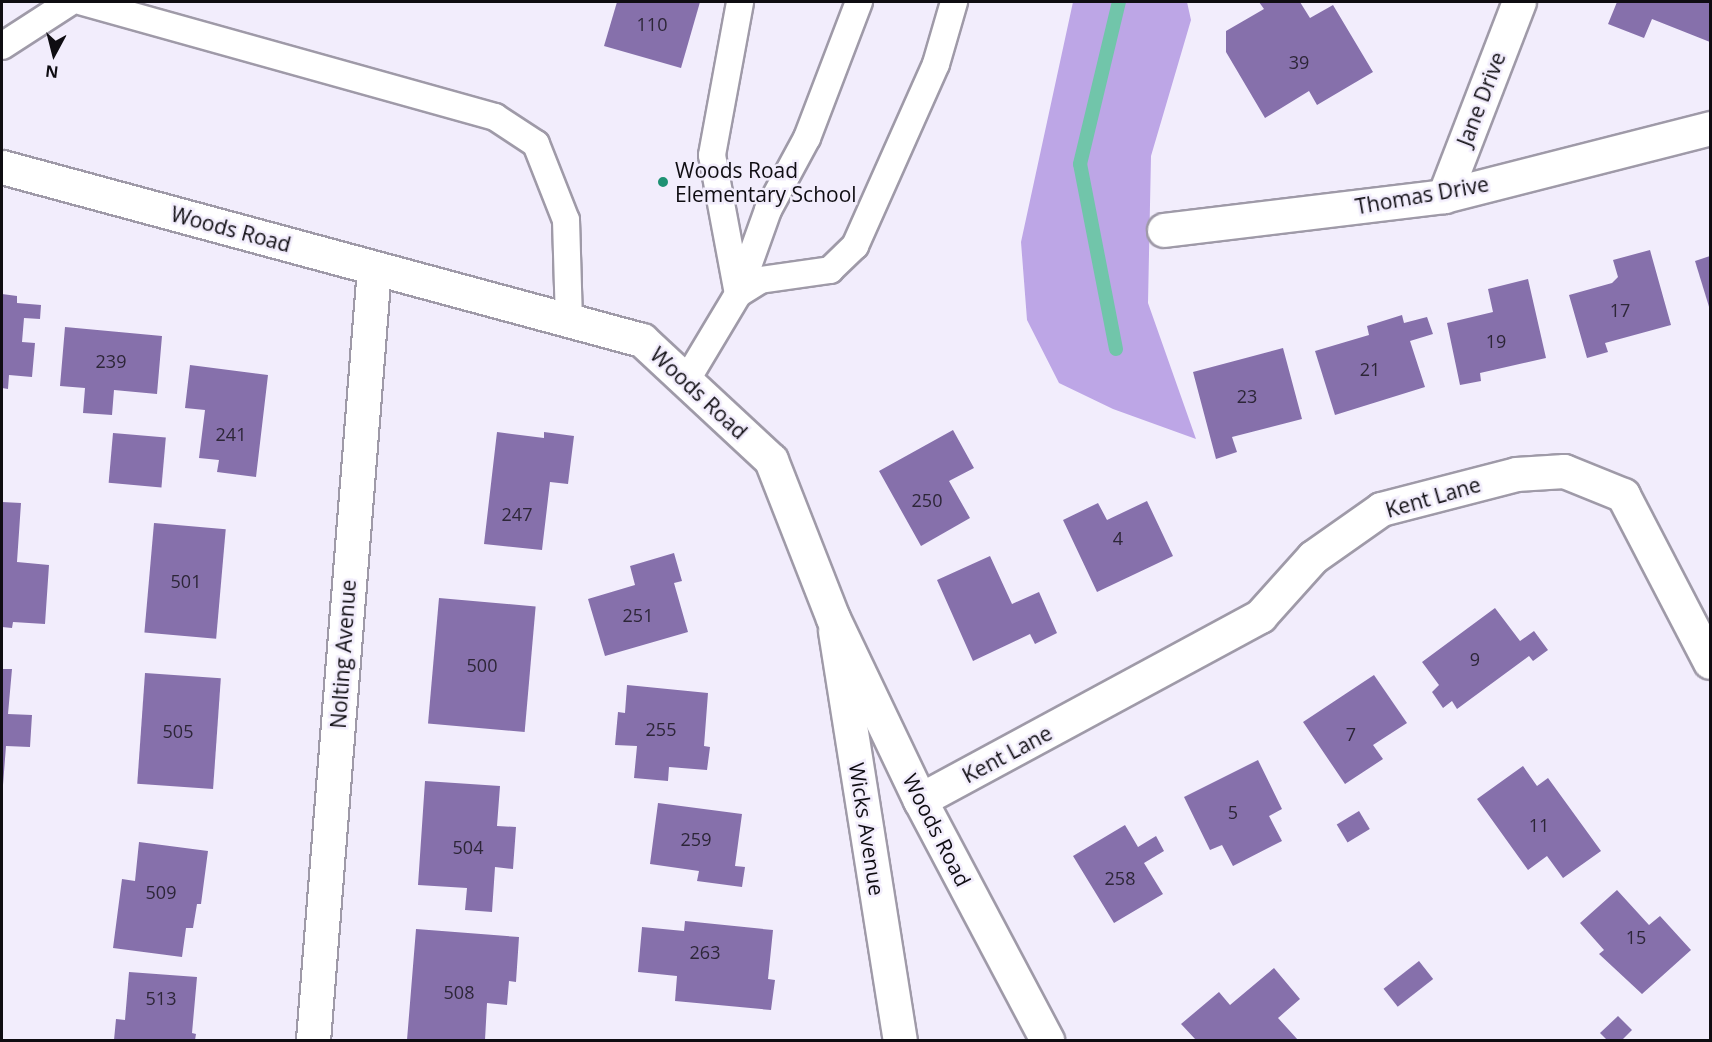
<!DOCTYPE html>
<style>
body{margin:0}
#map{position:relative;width:1712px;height:1042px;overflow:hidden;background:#f2edfc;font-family:"Open Sans",sans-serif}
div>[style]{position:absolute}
.forest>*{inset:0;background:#bda6e6}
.stream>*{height:14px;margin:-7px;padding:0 7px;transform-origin:7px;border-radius:7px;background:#71c5aa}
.building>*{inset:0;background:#8670ab;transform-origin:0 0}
.roads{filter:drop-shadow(2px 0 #9f9aa8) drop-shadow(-2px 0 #9f9aa8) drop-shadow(0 2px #9f9aa8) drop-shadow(0 -2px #9f9aa8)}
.lane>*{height:26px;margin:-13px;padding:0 13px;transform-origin:13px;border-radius:13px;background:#fff}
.street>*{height:33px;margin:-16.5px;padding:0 16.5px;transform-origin:16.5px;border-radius:16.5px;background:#fff}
.secondary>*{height:33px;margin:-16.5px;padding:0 16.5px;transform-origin:16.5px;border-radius:16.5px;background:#fff}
.dots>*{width:16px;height:16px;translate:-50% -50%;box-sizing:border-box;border:3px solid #f2edfc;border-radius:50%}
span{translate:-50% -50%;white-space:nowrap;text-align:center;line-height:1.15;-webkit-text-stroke:5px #f2edfc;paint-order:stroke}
.number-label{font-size:18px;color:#2d2638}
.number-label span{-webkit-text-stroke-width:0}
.street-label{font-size:21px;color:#0f0d12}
.poi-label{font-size:21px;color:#0f0d12}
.left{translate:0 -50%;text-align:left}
.frame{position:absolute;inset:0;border:3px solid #0f0d12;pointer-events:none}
.north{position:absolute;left:24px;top:24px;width:60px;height:60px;-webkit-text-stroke:4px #f2edfc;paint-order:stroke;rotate:187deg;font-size:16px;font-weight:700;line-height:24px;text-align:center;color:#0f0d12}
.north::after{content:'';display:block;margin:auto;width:21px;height:27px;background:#0f0d12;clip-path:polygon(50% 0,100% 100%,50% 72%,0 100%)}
</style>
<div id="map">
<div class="forest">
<i style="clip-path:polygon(1073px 2px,1187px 2px,1191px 20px,1151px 156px,1148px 303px,1196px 439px,1113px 409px,1059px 383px,1027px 320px,1021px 242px)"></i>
</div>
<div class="stream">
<i style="left:1116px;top:349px;width:188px;rotate:-101deg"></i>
<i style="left:1080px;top:164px;width:167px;rotate:-76.5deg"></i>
</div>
<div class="building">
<i style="clip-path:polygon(617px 2px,700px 2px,681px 68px,604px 46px)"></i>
<i style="clip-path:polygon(1259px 2px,1300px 2px,1310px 18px,1333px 5px,1373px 72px,1317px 105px,1309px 91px,1265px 118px,1226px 52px,1226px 31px,1264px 9px)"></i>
<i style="clip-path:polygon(1617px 2px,1710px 2px,1710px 42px,1652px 19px,1644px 38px,1608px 24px)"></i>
<i style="clip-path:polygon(1650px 250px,1671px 325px,1605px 343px,1608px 352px,1587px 358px,1569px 295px,1612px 283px,1618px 277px,1613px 260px)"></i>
<i style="clip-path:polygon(1710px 256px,1710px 310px,1695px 261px)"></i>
<i style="clip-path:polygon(1528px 279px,1546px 358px,1480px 373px,1481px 381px,1460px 385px,1447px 323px,1493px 312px,1488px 289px)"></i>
<i style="clip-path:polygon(2px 294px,17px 296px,17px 303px,41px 305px,40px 319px,24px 318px,22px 342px,35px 343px,32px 377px,9px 375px,8px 389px,2px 388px)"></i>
<i style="clip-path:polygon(1402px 315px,1404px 323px,1427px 317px,1433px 334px,1410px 341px,1425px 387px,1335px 415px,1315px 351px,1369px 335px,1367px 326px)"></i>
<i style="clip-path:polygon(65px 327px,162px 336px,157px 394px,114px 390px,112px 415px,83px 413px,85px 388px,60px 386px)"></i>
<i style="clip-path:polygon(1283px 348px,1302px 419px,1232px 437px,1237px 452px,1216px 459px,1193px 372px)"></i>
<i style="clip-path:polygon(190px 365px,268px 375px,256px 477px,217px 472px,219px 460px,199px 458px,205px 410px,185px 408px)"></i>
<i style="clip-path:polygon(953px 430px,974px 468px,949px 481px,970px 518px,921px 546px,879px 471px)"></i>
<i style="clip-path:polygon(497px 432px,544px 438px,544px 432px,574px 436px,568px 484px,550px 482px,542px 550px,484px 544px)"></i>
<i style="left:113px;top:433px;width:53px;height:50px;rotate:5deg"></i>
<i style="clip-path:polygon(1147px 501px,1173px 556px,1097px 592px,1063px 520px,1098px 503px,1107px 520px)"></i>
<i style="clip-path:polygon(2px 502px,21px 503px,17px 562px,49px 565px,45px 624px,13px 622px,12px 628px,2px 627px)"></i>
<i style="left:154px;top:523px;width:72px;height:110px;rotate:5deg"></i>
<i style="clip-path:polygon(674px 553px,682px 581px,674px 583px,688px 632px,605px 656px,588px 599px,635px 585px,630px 566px)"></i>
<i style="clip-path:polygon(990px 556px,1012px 604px,1039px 592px,1057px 633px,1035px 644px,1030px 634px,973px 661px,937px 580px)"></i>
<i style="left:439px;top:598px;width:97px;height:126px;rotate:5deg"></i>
<i style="clip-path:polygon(1495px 608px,1520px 641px,1534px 631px,1548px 650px,1533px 661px,1529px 656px,1457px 709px,1452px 701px,1443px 708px,1432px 692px,1439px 685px,1422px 662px)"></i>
<i style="clip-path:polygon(2px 669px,12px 669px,8px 714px,32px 715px,30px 747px,6px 746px,3px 785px)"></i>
<i style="left:145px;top:673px;width:76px;height:111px;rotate:4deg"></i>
<i style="clip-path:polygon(1374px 675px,1407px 723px,1373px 745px,1383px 759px,1345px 784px,1303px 722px)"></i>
<i style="clip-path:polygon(627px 685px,708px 693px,704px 746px,710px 747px,707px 770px,669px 767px,668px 781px,634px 778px,637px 746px,615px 745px,618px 712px,625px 713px)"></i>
<i style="clip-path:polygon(1258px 760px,1282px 809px,1269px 816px,1282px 841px,1233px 866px,1222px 845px,1210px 850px,1184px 797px)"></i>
<i style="clip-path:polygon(1523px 766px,1537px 786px,1548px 778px,1601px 851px,1563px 878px,1547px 856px,1528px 870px,1477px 799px)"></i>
<i style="clip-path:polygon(425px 781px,500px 786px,497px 826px,516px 827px,513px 869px,495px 867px,492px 912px,465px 910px,467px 888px,418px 885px)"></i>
<i style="clip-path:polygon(658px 803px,742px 814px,735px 866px,745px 867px,742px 887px,697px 881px,699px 871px,650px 864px)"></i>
<i style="left:1359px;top:811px;width:21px;height:26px;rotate:59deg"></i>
<i style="clip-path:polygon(1125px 825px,1138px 847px,1156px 836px,1164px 851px,1144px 863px,1163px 894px,1114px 923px,1073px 856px)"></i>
<i style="clip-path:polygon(139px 842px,208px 851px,201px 904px,197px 904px,193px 928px,186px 928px,182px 957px,113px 948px,122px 879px,135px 881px)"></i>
<i style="clip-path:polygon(1617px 890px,1649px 925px,1660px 916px,1691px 950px,1642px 994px,1599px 954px,1604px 950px,1580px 923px)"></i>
<i style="clip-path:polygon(685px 921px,773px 930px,768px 979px,775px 980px,771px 1010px,675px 1001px,677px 976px,638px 972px,642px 927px,684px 931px)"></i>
<i style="clip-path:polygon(416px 929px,519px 937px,516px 982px,509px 981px,507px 1005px,487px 1003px,485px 1040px,407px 1040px)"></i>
<i style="left:1419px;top:961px;width:23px;height:45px;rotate:52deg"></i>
<i style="clip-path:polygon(1274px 968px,1300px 999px,1278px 1018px,1298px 1040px,1196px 1040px,1181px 1024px,1219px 992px,1230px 1005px)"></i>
<i style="clip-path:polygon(129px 972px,197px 977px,192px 1033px,196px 1034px,195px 1040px,114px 1040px,116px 1019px,125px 1020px)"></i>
<i style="clip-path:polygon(1618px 1016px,1632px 1030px,1622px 1040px,1607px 1040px,1600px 1033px)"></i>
</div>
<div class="roads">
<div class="lane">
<i style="left:83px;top:2px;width:428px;rotate:15.6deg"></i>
<i style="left:495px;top:117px;width:49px;rotate:33.4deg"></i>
<i style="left:536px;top:144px;width:82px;rotate:68.5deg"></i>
<i style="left:566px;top:220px;width:101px;rotate:88.3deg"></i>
<i style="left:2px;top:46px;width:81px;rotate:-32.9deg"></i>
<i style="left:738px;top:294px;width:89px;rotate:-70.3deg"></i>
<i style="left:768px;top:210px;width:82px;rotate:-61.6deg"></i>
<i style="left:807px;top:138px;width:146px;rotate:-69.1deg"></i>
<i style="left:738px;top:294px;width:141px;rotate:-100.6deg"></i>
<i style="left:712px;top:155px;width:156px;rotate:-79.6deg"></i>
<i style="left:686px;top:381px;width:101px;rotate:-59.1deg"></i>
<i style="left:738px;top:294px;width:26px;rotate:-32deg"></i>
<i style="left:760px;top:280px;width:71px;rotate:-8.1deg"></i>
<i style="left:830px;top:270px;width:35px;rotate:-44deg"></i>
<i style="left:855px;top:246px;width:199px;rotate:-66deg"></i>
<i style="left:936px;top:64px;width:65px;rotate:-73.8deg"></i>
</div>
<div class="street">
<i style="left:1444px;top:196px;width:208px;rotate:-68.9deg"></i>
<i style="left:1164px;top:230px;width:282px;rotate:-6.9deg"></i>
<i style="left:1444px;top:196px;width:275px;rotate:-14.3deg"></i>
<i style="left:835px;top:631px;width:414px;rotate:81deg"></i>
<i style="left:920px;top:800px;width:387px;rotate:-28.4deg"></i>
<i style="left:1260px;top:616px;width:79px;rotate:-48.1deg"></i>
<i style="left:1313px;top:557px;width:83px;rotate:-35.2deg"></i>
<i style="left:1381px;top:509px;width:139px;rotate:-14.5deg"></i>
<i style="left:1516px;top:474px;width:48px;rotate:-3.6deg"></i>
<i style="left:1564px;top:471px;width:64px;rotate:22.1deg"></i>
<i style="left:1623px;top:495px;width:188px;rotate:62.5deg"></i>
<i style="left:313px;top:1040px;width:774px;rotate:-85.48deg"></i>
</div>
<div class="secondary">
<i style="left:2px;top:167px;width:663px;rotate:15.13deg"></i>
<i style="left:642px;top:340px;width:176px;rotate:42.9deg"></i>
<i style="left:771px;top:460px;width:170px;rotate:68.6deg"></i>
<i style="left:833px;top:618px;width:202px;rotate:64.5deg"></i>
<i style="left:920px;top:800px;width:272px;rotate:62.1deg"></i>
</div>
</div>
<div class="dots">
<i style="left:663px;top:182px;background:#1e9173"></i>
</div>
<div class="number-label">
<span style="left:652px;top:24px">110</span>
<span style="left:1299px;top:62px">39</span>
<span style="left:1620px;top:310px">17</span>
<span style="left:1496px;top:341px">19</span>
<span style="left:111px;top:361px">239</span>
<span style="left:1370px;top:369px">21</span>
<span style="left:1247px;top:396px">23</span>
<span style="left:231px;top:434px">241</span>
<span style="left:927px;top:500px">250</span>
<span style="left:517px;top:514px">247</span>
<span style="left:1118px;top:538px">4</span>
<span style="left:186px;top:581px">501</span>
<span style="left:638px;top:615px">251</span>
<span style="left:1475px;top:659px">9</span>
<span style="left:482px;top:665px">500</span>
<span style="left:661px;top:729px">255</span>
<span style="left:178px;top:731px">505</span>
<span style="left:1351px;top:734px">7</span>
<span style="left:1233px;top:812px">5</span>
<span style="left:1539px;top:825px">11</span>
<span style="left:696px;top:839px">259</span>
<span style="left:468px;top:847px">504</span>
<span style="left:1120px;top:878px">258</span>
<span style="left:161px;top:892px">509</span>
<span style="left:1636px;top:937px">15</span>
<span style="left:705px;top:952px">263</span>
<span style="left:459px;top:992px">508</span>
<span style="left:161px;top:998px">513</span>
</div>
<div class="street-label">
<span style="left:1481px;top:99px;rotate:-69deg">Jane Drive</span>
<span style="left:1422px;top:195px;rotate:-10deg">Thomas Drive</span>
<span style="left:231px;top:229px;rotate:15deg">Woods Road</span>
<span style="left:699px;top:393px;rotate:43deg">Woods Road</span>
<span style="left:1433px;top:497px;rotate:-16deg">Kent Lane</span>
<span style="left:343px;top:654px;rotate:-86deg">Nolting Avenue</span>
<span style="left:1007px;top:754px;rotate:-28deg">Kent Lane</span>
<span style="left:867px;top:829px;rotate:81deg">Wicks Avenue</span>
<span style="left:937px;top:830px;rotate:63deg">Woods Road</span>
</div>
<div class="poi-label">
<span class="left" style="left:675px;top:182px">Woods Road<br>Elementary School</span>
</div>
<div class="frame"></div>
<div class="north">N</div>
</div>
